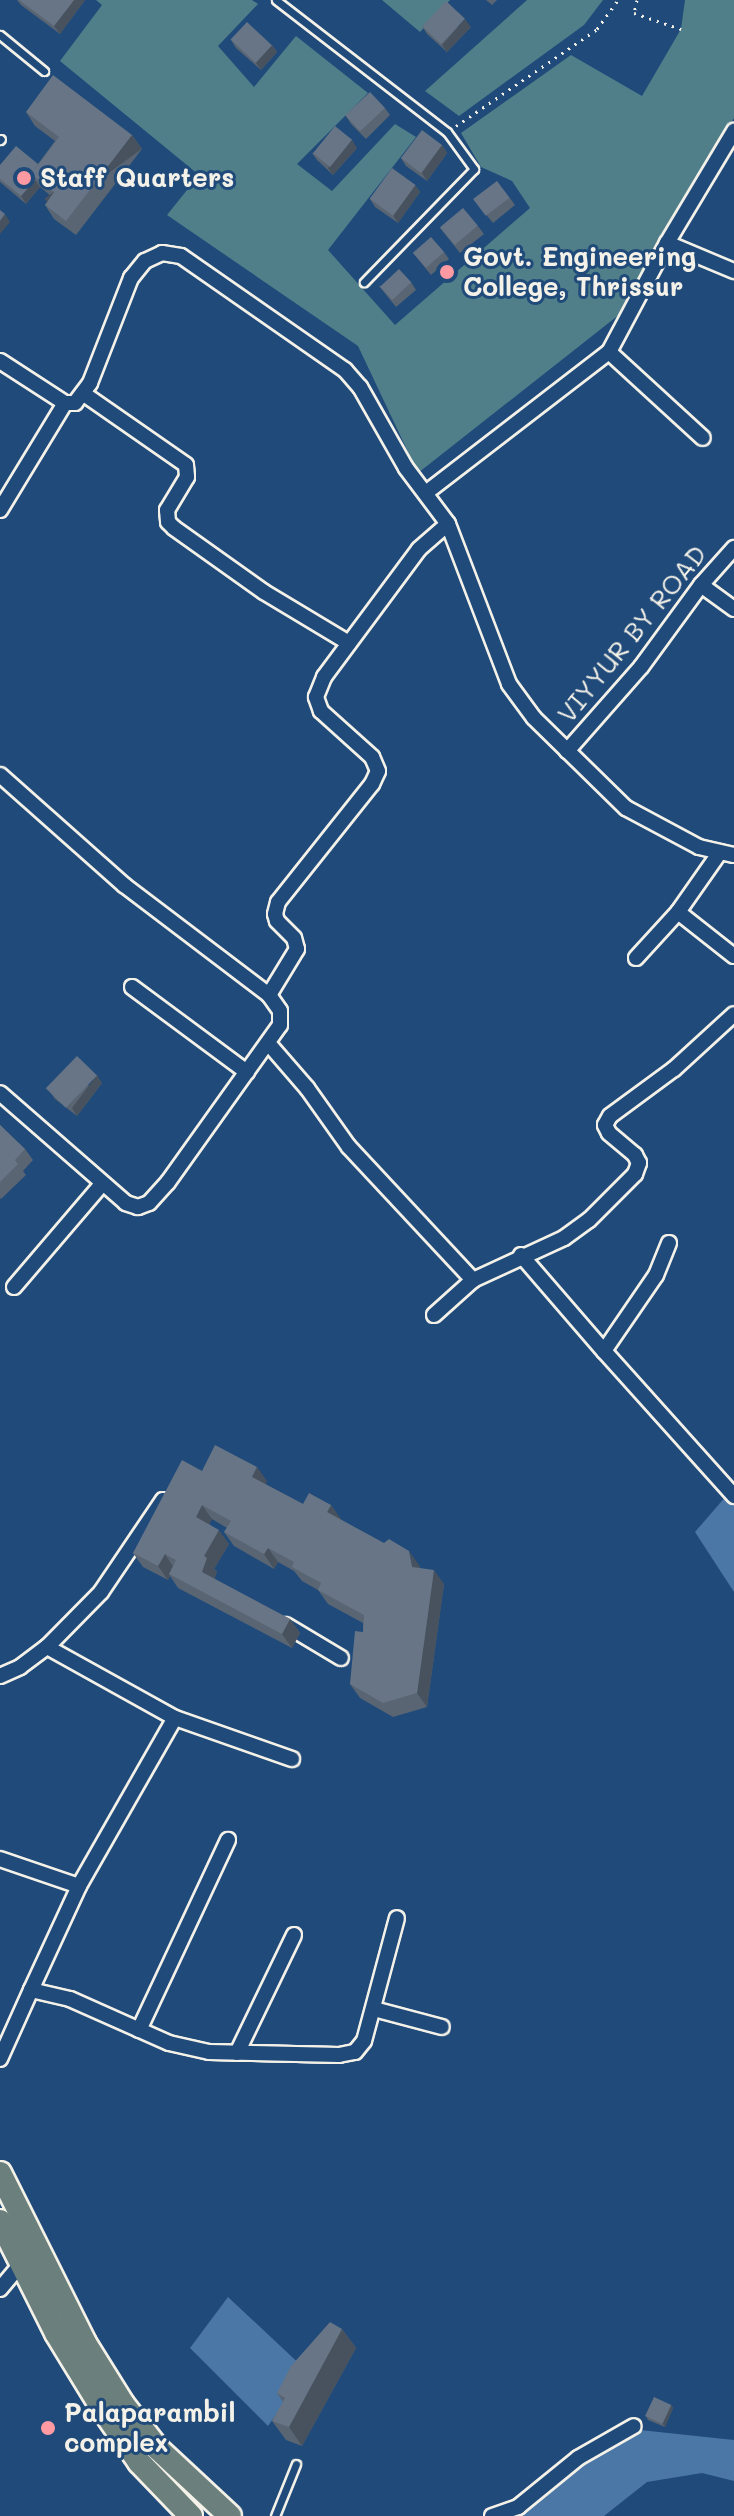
<!DOCTYPE html>
<style>
body{margin:0}
#map{position:relative;width:734px;height:2516px;overflow:hidden;background:#1f4a7a;font-family:Mali,sans-serif}
div>[style]{position:absolute}
.green>*{inset:0;background:#507f89}
.water>*{inset:0;background:#4b77a6}
.path>*{height:3px;margin-top:-1.5px;transform-origin:0;background:repeating-linear-gradient(90deg,#f4f1e8 0 2px,transparent 0 8px)}
.roads{filter:drop-shadow(2px 0 #f4f1e8) drop-shadow(-2px 0 #f4f1e8) drop-shadow(0 2px #f4f1e8) drop-shadow(0 -2px #f4f1e8)}
.lane>*{height:7px;margin:-3.5px;padding:0 3.5px;transform-origin:3.5px;border-radius:3.5px;background:#1f4a7a}
.street>*{height:14px;margin:-7px;padding:0 7px;transform-origin:7px;border-radius:7px;background:#1f4a7a}
.primary>*{height:22px;margin:-11px;padding:0 11px;transform-origin:11px;border-radius:11px;background:#6b7f7c}
.wall>*{inset:0;background:#596573}
.shaded-wall>*{inset:0;background:#48525e;transform-origin:0 0}
.building>*{inset:0;background:#677586;transform-origin:0 0}
.dots>*{width:22px;height:22px;translate:-50% -50%;box-sizing:border-box;border:4px solid #1f4a7a;border-radius:50%}
span{translate:-50% -50%;white-space:nowrap;text-align:center;line-height:1.15;-webkit-text-stroke:6px #1f4a7a;paint-order:stroke}
.poi-label{font-size:26px;color:#f4f1e8;font-weight:700}
.left{translate:0 -50%;text-align:left}
.street-label{font-size:26px;color:#f4f1e8}
</style>
<div id="map">
<div class="green">
<i style="clip-path:polygon(96px 0,252px 0,258px 4px,218px 46px,254px 87px,296px 36px,368px 93px,297px 164px,332px 191px,395px 124px,416px 137px,328px 250px,395px 325px,530px 208px,512px 181px,481px 167px,461px 133px,571px 55px,642px 96px,681px 29px,685px 0,734px 0,734px 118px,620px 314px,418px 473px,358px 346px,167px 215px,199px 175px,60px 61px,102px 5px)"></i>
<i style="clip-path:polygon(382px 0,450px 0,420px 32px)"></i>
<i style="clip-path:polygon(527px 0,603px 0,584px 25px,459px 116px,425px 91px)"></i>
</div>
<div class="water">
<i style="clip-path:polygon(727px 1495px,734px 1506px,734px 1592px,695px 1532px)"></i>
<i style="clip-path:polygon(228px 2297px,307px 2371px,268px 2426px,190px 2348px)"></i>
<i style="clip-path:polygon(640px 2430px,734px 2440px,734px 2481px,702px 2473px,647px 2482px,604px 2516px,512px 2516px,545px 2497px,607px 2445px)"></i>
</div>
<div class="path">
<i style="left:637px;top:0;width:13px;rotate:103deg"></i>
<i style="left:634px;top:13px;width:50px;rotate:18.8deg"></i>
<i style="left:456px;top:126px;width:171px;rotate:-34.5deg"></i>
<i style="left:597px;top:29px;width:36px;rotate:-54deg"></i>
</div>
<div class="roads">
<div class="lane">
<i style="left:276px;top:0;width:216px;rotate:37.7deg"></i>
<i style="left:447px;top:132px;width:46px;rotate:53.9deg"></i>
<i style="left:474px;top:169px;width:158px;rotate:134.2deg"></i>
<i style="left:0;top:35px;width:57px;rotate:39.3deg"></i>
<i style="left:0;top:140px;width:1px;rotate:-45deg"></i>
<i style="left:275px;top:2516px;width:56px;rotate:-68deg"></i>
</div>
<div class="street">
<i style="left:667px;top:243px;width:73px;rotate:22.7deg"></i>
<i style="left:609px;top:352px;width:127px;rotate:42.5deg"></i>
<i style="left:0;top:361px;width:77px;rotate:32.9deg"></i>
<i style="left:65px;top:403px;width:10px"></i>
<i style="left:75px;top:403px;width:25px;rotate:-53deg"></i>
<i style="left:90px;top:383px;width:113px;rotate:-68.7deg"></i>
<i style="left:131px;top:278px;width:22px;rotate:-51deg"></i>
<i style="left:145px;top:261px;width:19px;rotate:-25deg"></i>
<i style="left:162px;top:253px;width:19px;rotate:9deg"></i>
<i style="left:181px;top:256px;width:200px;rotate:34.8deg"></i>
<i style="left:345px;top:370px;width:23px;rotate:49deg"></i>
<i style="left:360px;top:387px;width:93px;rotate:60.4deg"></i>
<i style="left:406px;top:468px;width:70px;rotate:53.1deg"></i>
<i style="left:448px;top:524px;width:171px;rotate:69.1deg"></i>
<i style="left:509px;top:684px;width:42px;rotate:53.7deg"></i>
<i style="left:534px;top:718px;width:129px;rotate:44.4deg"></i>
<i style="left:626px;top:808px;width:83px;rotate:28.1deg"></i>
<i style="left:699px;top:847px;width:36px;rotate:13deg"></i>
<i style="left:84px;top:394px;width:124px;rotate:34.8deg"></i>
<i style="left:186px;top:465px;width:12px;rotate:85deg"></i>
<i style="left:187px;top:477px;width:39px;rotate:121deg"></i>
<i style="left:167px;top:510px;width:12px;rotate:85deg"></i>
<i style="left:168px;top:522px;width:8px;rotate:45deg"></i>
<i style="left:174px;top:528px;width:110px;rotate:35.4deg"></i>
<i style="left:264px;top:592px;width:99px;rotate:31deg"></i>
<i style="left:427px;top:492px;width:230px;rotate:-37.6deg"></i>
<i style="left:609px;top:352px;width:123px;rotate:-62deg"></i>
<i style="left:667px;top:243px;width:131px;rotate:-59.1deg"></i>
<i style="left:0;top:510px;width:125px;rotate:-58.7deg"></i>
<i style="left:701px;top:585px;width:41px;rotate:36deg"></i>
<i style="left:567px;top:751px;width:112px;rotate:-48.6deg"></i>
<i style="left:641px;top:667px;width:102px;rotate:-53.8deg"></i>
<i style="left:701px;top:585px;width:50px;rotate:-48.3deg"></i>
<i style="left:0;top:775px;width:166px;rotate:41.6deg"></i>
<i style="left:124px;top:885px;width:182px;rotate:37.2deg"></i>
<i style="left:269px;top:995px;width:19px;rotate:55deg"></i>
<i style="left:280px;top:1011px;width:14px;rotate:90deg"></i>
<i style="left:280px;top:1025px;width:193px;rotate:125.5deg"></i>
<i style="left:168px;top:1182px;width:28px;rotate:132deg"></i>
<i style="left:149px;top:1203px;width:12px;rotate:160deg"></i>
<i style="left:138px;top:1207px;width:13px;rotate:-162deg"></i>
<i style="left:126px;top:1203px;width:167px;rotate:-138.9deg"></i>
<i style="left:678px;top:912px;width:71px;rotate:38.2deg"></i>
<i style="left:636px;top:958px;width:62px;rotate:-47.6deg"></i>
<i style="left:678px;top:912px;width:73px;rotate:-55deg"></i>
<i style="left:132px;top:987px;width:143px;rotate:36.5deg"></i>
<i style="left:269px;top:995px;width:54px;rotate:-58.7deg"></i>
<i style="left:297px;top:949px;width:11px;rotate:-105deg"></i>
<i style="left:294px;top:938px;width:24px;rotate:-135deg"></i>
<i style="left:277px;top:921px;width:7px;rotate:-106deg"></i>
<i style="left:275px;top:914px;width:12px;rotate:-76deg"></i>
<i style="left:278px;top:902px;width:151px;rotate:-51.5deg"></i>
<i style="left:372px;top:784px;width:14px;rotate:-65deg"></i>
<i style="left:378px;top:771px;width:15px;rotate:-113deg"></i>
<i style="left:372px;top:757px;width:69px;rotate:-138deg"></i>
<i style="left:321px;top:711px;width:15px;rotate:-110deg"></i>
<i style="left:316px;top:697px;width:22px;rotate:-68deg"></i>
<i style="left:324px;top:677px;width:159px;rotate:-53.4deg"></i>
<i style="left:419px;top:549px;width:38px;rotate:-41deg"></i>
<i style="left:268px;top:1043px;width:60px;rotate:49.1deg"></i>
<i style="left:307px;top:1088px;width:72px;rotate:54.6deg"></i>
<i style="left:349px;top:1147px;width:182px;rotate:47deg"></i>
<i style="left:669px;top:1243px;width:35px;rotate:112deg"></i>
<i style="left:656px;top:1275px;width:92px;rotate:124.4deg"></i>
<i style="left:604px;top:1351px;width:195px;rotate:48.1deg"></i>
<i style="left:521px;top:1255px;width:127px;rotate:49.2deg"></i>
<i style="left:14px;top:1287px;width:135px;rotate:-49.5deg"></i>
<i style="left:434px;top:1315px;width:52px;rotate:-41.9deg"></i>
<i style="left:473px;top:1280px;width:100px;rotate:-24.8deg"></i>
<i style="left:564px;top:1238px;width:31px;rotate:-36deg"></i>
<i style="left:589px;top:1220px;width:65px;rotate:-45deg"></i>
<i style="left:635px;top:1174px;width:12px;rotate:-70deg"></i>
<i style="left:639px;top:1163px;width:9px;rotate:-117deg"></i>
<i style="left:635px;top:1155px;width:34px;rotate:-140deg"></i>
<i style="left:609px;top:1133px;width:9px;rotate:-117deg"></i>
<i style="left:605px;top:1125px;width:10px;rotate:-61deg"></i>
<i style="left:610px;top:1116px;width:79px;rotate:-36.3deg"></i>
<i style="left:674px;top:1069px;width:81px;rotate:-42.5deg"></i>
<i style="left:286px;top:1625px;width:64px;rotate:31deg"></i>
<i style="left:47px;top:1647px;width:146px;rotate:29deg"></i>
<i style="left:175px;top:1718px;width:124px;rotate:19.3deg"></i>
<i style="left:0;top:1676px;width:22px;rotate:-24deg"></i>
<i style="left:20px;top:1667px;width:34px;rotate:-37deg"></i>
<i style="left:47px;top:1647px;width:77px;rotate:-45.5deg"></i>
<i style="left:101px;top:1592px;width:111px;rotate:-56deg"></i>
<i style="left:0;top:1859px;width:83px;rotate:18.9deg"></i>
<i style="left:79px;top:1886px;width:193px;rotate:-60.3deg"></i>
<i style="left:31px;top:1990px;width:115px;rotate:-65.2deg"></i>
<i style="left:374px;top:2009px;width:70px;rotate:14.8deg"></i>
<i style="left:139px;top:2030px;width:210px;rotate:-64.9deg"></i>
<i style="left:237px;top:2053px;width:131px;rotate:-64.2deg"></i>
<i style="left:0;top:2059px;width:76px;rotate:-65.8deg"></i>
<i style="left:31px;top:1990px;width:40px;rotate:13deg"></i>
<i style="left:70px;top:1999px;width:108px;rotate:24deg"></i>
<i style="left:169px;top:2043px;width:41px;rotate:12.7deg"></i>
<i style="left:209px;top:2052px;width:130px;rotate:1.3deg"></i>
<i style="left:339px;top:2055px;width:16px;rotate:-11deg"></i>
<i style="left:355px;top:2052px;width:14px;rotate:-51deg"></i>
<i style="left:364px;top:2041px;width:127px;rotate:-75deg"></i>
<i style="left:0;top:2289px;width:33px;rotate:-50deg"></i>
<i style="left:492px;top:2516px;width:28px;rotate:-19deg"></i>
<i style="left:518px;top:2507px;width:77px;rotate:-39.2deg"></i>
<i style="left:578px;top:2458px;width:64px;rotate:-29.7deg"></i>
</div>
<div class="primary">
<i style="left:0;top:2173px;width:190px;rotate:63.4deg"></i>
<i style="left:85px;top:2343px;width:72px;rotate:58.1deg"></i>
<i style="left:123px;top:2404px;width:57px;rotate:52.1deg"></i>
<i style="left:158px;top:2449px;width:98px;rotate:42.9deg"></i>
<i style="left:0;top:2221px;width:125px;rotate:63.4deg"></i>
<i style="left:56px;top:2333px;width:94px;rotate:58.5deg"></i>
<i style="left:105px;top:2413px;width:60px;rotate:55.2deg"></i>
<i style="left:139px;top:2462px;width:75px;rotate:46.1deg"></i>
</div>
</div>
<div class="wall">
<i style="clip-path:polygon(17px 0,85px 0,60px 34px,21px 5px)"></i>
<i style="clip-path:polygon(486px 0,497px 0,492px 5px)"></i>
<i style="clip-path:polygon(422px 26px,471px 27px,447px 52px,427px 34px)"></i>
<i style="clip-path:polygon(231px 40px,272px 45px,277px 52px,261px 70px,236px 48px)"></i>
<i style="clip-path:polygon(385px 108px,390px 115px,366px 139px,351px 124px,346px 116px)"></i>
<i style="clip-path:polygon(26px 112px,132px 135px,142px 149px,76px 235px,54px 219px,45px 205px,51px 196px,40px 187px,26px 204px,0 182px,0 165px,38px 164px,55px 141px,35px 126px)"></i>
<i style="clip-path:polygon(442px 145px,447px 153px,427px 181px,406px 166px,401px 158px)"></i>
<i style="clip-path:polygon(357px 148px,333px 175px,317px 160px,312px 153px)"></i>
<i style="clip-path:polygon(415px 185px,420px 192px,398px 223px,375px 207px,370px 199px)"></i>
<i style="clip-path:polygon(510px 198px,515px 205px,493px 223px,474px 200px)"></i>
<i style="clip-path:polygon(478px 226px,484px 234px,460px 253px,440px 228px)"></i>
<i style="clip-path:polygon(444px 252px,449px 259px,431px 275px,413px 253px)"></i>
<i style="clip-path:polygon(411px 282px,416px 290px,396px 307px,379px 286px)"></i>
<i style="clip-path:polygon(102px 1083px,77px 1116px,55px 1099px,50px 1092px)"></i>
<i style="clip-path:polygon(0 1125px,25px 1149px,33px 1160px,23px 1171px,26px 1175px,1px 1199px,0 1198px)"></i>
<i style="clip-path:polygon(202px 1471px,267px 1481px,265px 1484px,303px 1504px,331px 1505px,340px 1519px,419px 1565px,420px 1568px,444px 1584px,427px 1707px,393px 1717px,360px 1698px,350px 1684px,363px 1632px,363px 1623px,328px 1604px,318px 1590px,302px 1581px,294px 1571px,278px 1562px,274px 1569px,234px 1546px,224px 1532px,227px 1528px,212px 1519px,209px 1524px,229px 1544px,214px 1569px,217px 1572px,214px 1579px,290px 1619px,300px 1633px,292px 1648px,178px 1588px,170px 1576px,168px 1580px,143px 1567px,133px 1553px)"></i>
<i style="clip-path:polygon(342px 2329px,356px 2348px,302px 2446px,286px 2440px,272px 2421px,283px 2402px,277px 2393px)"></i>
<i style="clip-path:polygon(671px 2405px,673px 2408px,665px 2427px,648px 2420px,646px 2416px)"></i>
</div>
<div class="shaded-wall">
<i style="clip-path:polygon(74px 0,85px 0,60px 34px,54px 26px)"></i>
<i style="clip-path:polygon(465px 19px,471px 27px,447px 52px,442px 45px)"></i>
<i style="clip-path:polygon(272px 45px,277px 52px,261px 70px,256px 63px)"></i>
<i style="left:132px;top:135px;width:17px;height:108px;rotate:54deg"></i>
<i style="clip-path:polygon(352px 140px,357px 148px,333px 175px,328px 168px)"></i>
<i style="clip-path:polygon(442px 145px,447px 153px,427px 181px,422px 173px)"></i>
<i style="clip-path:polygon(35px 180px,40px 187px,26px 204px,21px 196px)"></i>
<i style="clip-path:polygon(415px 185px,420px 192px,398px 223px,393px 215px)"></i>
<i style="clip-path:polygon(5px 214px,10px 222px,0 234px,0 221px)"></i>
<i style="clip-path:polygon(97px 1075px,102px 1083px,77px 1116px,72px 1108px)"></i>
<i style="clip-path:polygon(257px 1467px,267px 1481px,262px 1491px,252px 1477px)"></i>
<i style="clip-path:polygon(202px 1505px,212px 1519px,206px 1531px,196px 1517px)"></i>
<i style="clip-path:polygon(331px 1505px,341px 1519px,337px 1526px,327px 1512px)"></i>
<i style="clip-path:polygon(219px 1530px,229px 1544px,214px 1569px,217px 1572px,212px 1586px,202px 1572px,204px 1556px)"></i>
<i style="clip-path:polygon(268px 1548px,278px 1562px,274px 1569px,264px 1554px)"></i>
<i style="clip-path:polygon(409px 1551px,419px 1565px,422px 1581px,412px 1567px)"></i>
<i style="clip-path:polygon(165px 1554px,174px 1568px,169px 1574px,170px 1576px,168px 1580px,158px 1566px)"></i>
<i style="clip-path:polygon(434px 1570px,444px 1584px,427px 1707px,417px 1693px)"></i>
<i style="clip-path:polygon(290px 1619px,300px 1633px,292px 1648px,282px 1634px)"></i>
<i style="clip-path:polygon(342px 2329px,356px 2348px,302px 2446px,289px 2427px)"></i>
<i style="clip-path:polygon(671px 2405px,673px 2408px,665px 2427px,662px 2423px)"></i>
</div>
<div class="building">
<i style="clip-path:polygon(19px 0,74px 0,54px 26px)"></i>
<i style="left:446px;top:1px;width:26px;height:35px;rotate:43deg"></i>
<i style="left:247px;top:22px;width:34px;height:24px;rotate:43deg"></i>
<i style="clip-path:polygon(53px 75px,132px 135px,66px 221px,45px 205px,54px 192px,31px 174px,59px 137px,26px 112px)"></i>
<i style="left:370px;top:92px;width:22px;height:34px;rotate:47deg"></i>
<i style="left:335px;top:126px;width:22px;height:35px;rotate:39deg"></i>
<i style="left:422px;top:130px;width:25px;height:35px;rotate:37deg"></i>
<i style="clip-path:polygon(16px 146px,38px 164px,31px 174px,35px 180px,21px 196px,0 179px,0 165px)"></i>
<i style="left:392px;top:168px;width:29px;height:38px;rotate:36deg"></i>
<i style="left:497px;top:181px;width:21px;height:30px;rotate:53deg"></i>
<i style="left:463px;top:208px;width:23px;height:30px;rotate:50deg"></i>
<i style="clip-path:polygon(0 210px,5px 214px,0 221px)"></i>
<i style="left:431px;top:237px;width:20px;height:24px;rotate:49deg"></i>
<i style="left:399px;top:269px;width:18px;height:26px;rotate:47deg"></i>
<i style="left:77px;top:1056px;width:28px;height:45px;rotate:44deg"></i>
<i style="clip-path:polygon(0 1125px,25px 1149px,15px 1160px,18px 1164px,0 1182px)"></i>
<i style="clip-path:polygon(215px 1445px,257px 1467px,252px 1477px,303px 1504px,309px 1493px,331px 1505px,327px 1512px,384px 1543px,389px 1539px,409px 1551px,412px 1567px,434px 1570px,417px 1693px,383px 1703px,350px 1684px,355px 1631px,363px 1632px,364px 1615px,318px 1590px,321px 1583px,292px 1567px,294px 1562px,268px 1548px,264px 1554px,224px 1532px,231px 1521px,202px 1505px,196px 1517px,219px 1530px,204px 1556px,207px 1558px,202px 1572px,290px 1619px,282px 1634px,169px 1574px,176px 1560px,165px 1554px,158px 1566px,133px 1553px,182px 1460px,202px 1471px)"></i>
<i style="clip-path:polygon(330px 2322px,342px 2329px,289px 2427px,272px 2421px,285px 2398px,277px 2393px,291px 2366px)"></i>
<i style="left:654px;top:2397px;width:19px;height:21px;rotate:25deg"></i>
</div>
<div class="dots">
<i style="left:24px;top:178px;background:#ff9aa2"></i>
<i style="left:447px;top:272px;background:#ff9aa2"></i>
<i style="left:48px;top:2428px;background:#ff9aa2"></i>
</div>
<div class="poi-label">
<span class="left" style="left:40px;top:178px">Staff Quarters</span>
<span class="left" style="left:463px;top:272px">Govt. Engineering<br>College, Thrissur</span>
<span class="left" style="left:64px;top:2428px">Palaparambil<br>complex</span>
</div>
<div class="street-label">
<span style="left:632px;top:634px;rotate:-51deg">VIYYUR BY ROAD</span>
</div>
</div>
